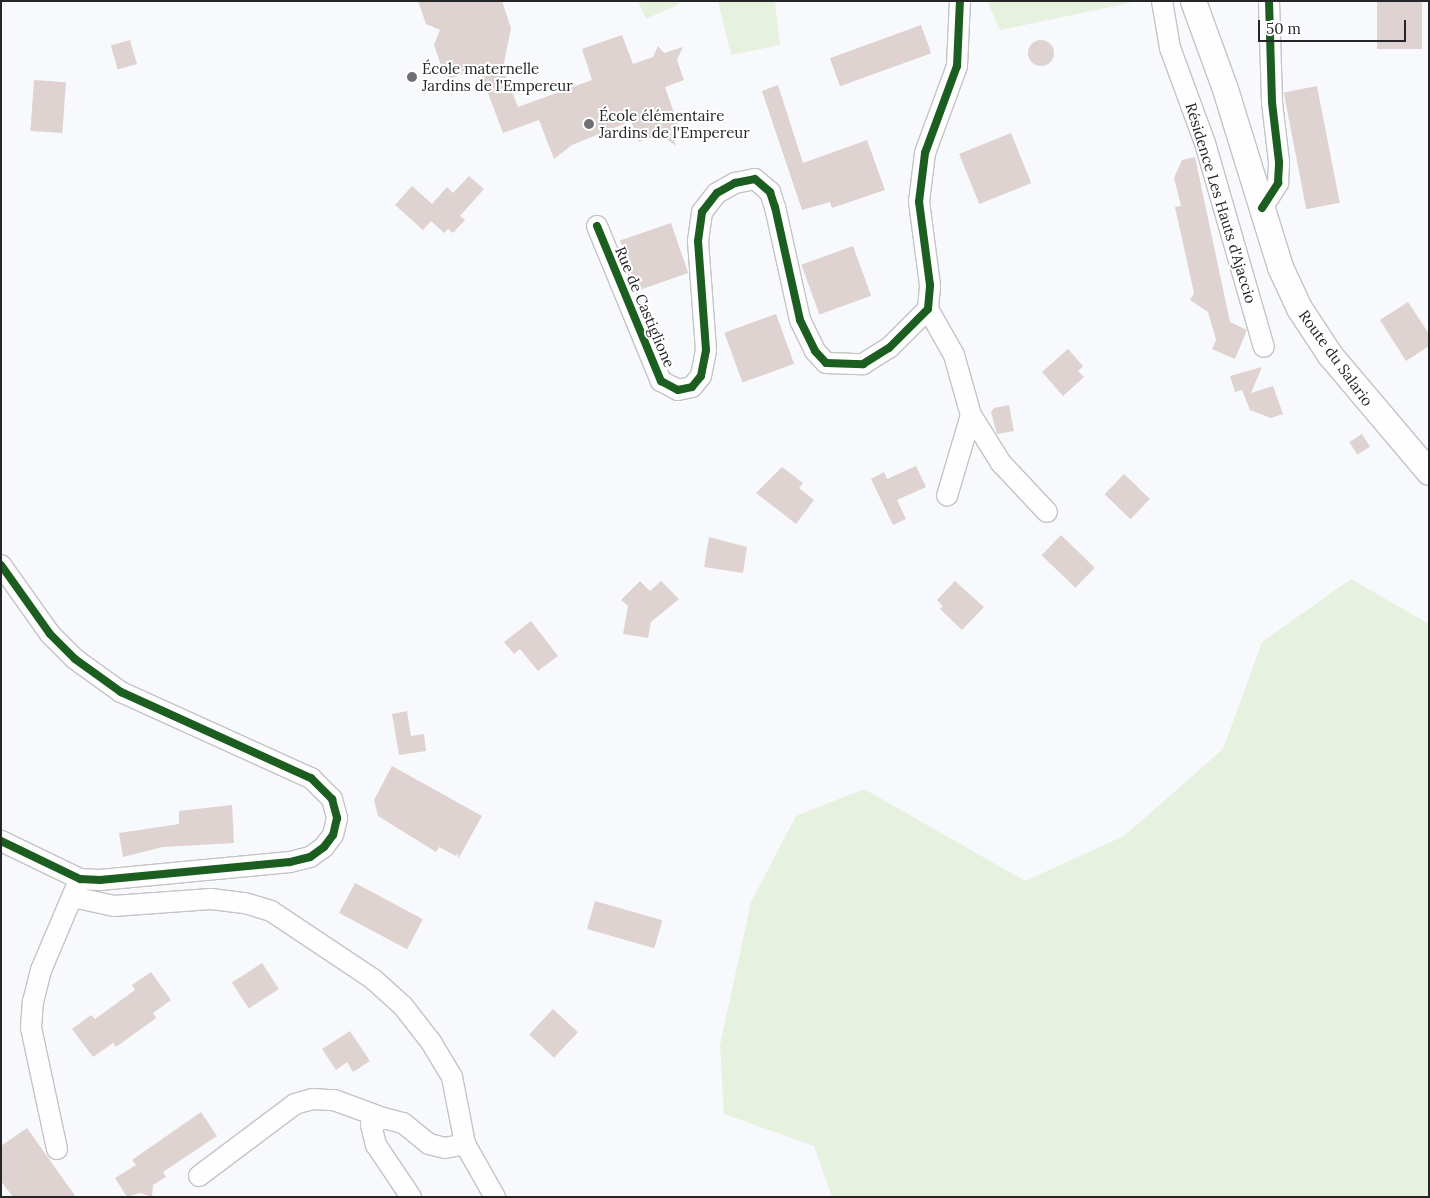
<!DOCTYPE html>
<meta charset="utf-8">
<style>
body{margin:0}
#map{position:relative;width:1430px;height:1198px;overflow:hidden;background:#f8f9fc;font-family:Lora,serif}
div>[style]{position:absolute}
.green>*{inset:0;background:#e6f1e0}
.building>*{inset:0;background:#ded3d0;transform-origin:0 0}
.round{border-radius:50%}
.roads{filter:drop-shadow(1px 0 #c4c4c7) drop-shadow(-1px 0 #c4c4c7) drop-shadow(0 1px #c4c4c7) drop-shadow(0 -1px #c4c4c7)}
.minor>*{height:20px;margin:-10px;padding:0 10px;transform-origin:10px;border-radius:10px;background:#fefeff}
.major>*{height:25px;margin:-12.5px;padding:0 12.5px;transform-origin:12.5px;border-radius:12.5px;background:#fefeff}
.cycleway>*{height:8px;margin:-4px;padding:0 4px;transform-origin:4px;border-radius:4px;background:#1b5e20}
.dots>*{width:14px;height:14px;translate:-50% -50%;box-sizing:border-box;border:2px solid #fff;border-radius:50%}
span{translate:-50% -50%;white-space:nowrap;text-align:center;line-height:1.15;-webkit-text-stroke:4px #fff;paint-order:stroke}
.poi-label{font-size:15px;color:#262628}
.left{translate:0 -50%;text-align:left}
.street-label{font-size:15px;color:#262628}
.frame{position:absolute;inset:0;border:2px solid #262628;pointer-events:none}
.scale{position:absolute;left:1258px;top:20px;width:148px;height:22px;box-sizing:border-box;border:2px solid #262628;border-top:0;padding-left:6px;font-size:15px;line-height:18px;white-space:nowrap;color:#262628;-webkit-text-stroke:4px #fff;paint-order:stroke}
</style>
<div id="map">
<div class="green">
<i style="clip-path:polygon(638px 1px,678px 1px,679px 4px,646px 19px)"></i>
<i style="clip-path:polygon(718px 1px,775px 1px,780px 45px,731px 55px)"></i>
<i style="clip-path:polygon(987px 1px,1130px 1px,1130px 3px,1000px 30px)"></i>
<i style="clip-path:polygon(1351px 579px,1429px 624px,1429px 1197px,832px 1197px,814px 1146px,724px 1114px,720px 1045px,751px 902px,796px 816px,864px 789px,1025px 881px,1124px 836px,1223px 749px,1262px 642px)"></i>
</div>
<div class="building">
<i style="clip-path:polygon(418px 1px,502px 1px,511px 28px,503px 68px,518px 107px,592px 80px,582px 49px,622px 35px,633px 64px,653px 57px,658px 46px,664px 53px,683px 47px,677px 60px,684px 80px,665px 87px,679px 127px,670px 130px,676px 146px,660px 134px,639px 142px,631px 121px,572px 145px,554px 159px,539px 120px,503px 133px,479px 69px,451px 78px,444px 74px,434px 45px,440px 30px,426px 24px)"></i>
<i style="left:1377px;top:1px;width:45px;height:48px"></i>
<i style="left:921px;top:25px;width:30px;height:97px;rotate:70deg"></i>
<i style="left:130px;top:40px;width:25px;height:20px;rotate:74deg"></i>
<i class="round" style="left:1028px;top:40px;width:26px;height:26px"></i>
<i style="left:34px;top:80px;width:32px;height:51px;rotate:4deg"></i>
<i style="clip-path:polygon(778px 85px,803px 163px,867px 140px,885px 190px,832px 208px,830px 202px,802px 210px,762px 91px)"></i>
<i style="left:1317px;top:86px;width:119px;height:34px;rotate:79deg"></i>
<i style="left:1011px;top:133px;width:54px;height:56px;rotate:68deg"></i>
<i style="clip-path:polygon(1195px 157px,1230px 322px,1247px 330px,1235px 359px,1212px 349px,1216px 340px,1208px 312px,1190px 300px,1194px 293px,1175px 207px,1181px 206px,1174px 178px,1182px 160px)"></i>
<i style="clip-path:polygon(469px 176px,484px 189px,460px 216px,465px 220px,453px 233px,448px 229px,444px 233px,431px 221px,423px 230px,395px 205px,412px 186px,432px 204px,447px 187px,453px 193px)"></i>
<i style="left:671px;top:223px;width:53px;height:54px;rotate:71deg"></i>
<i style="left:853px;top:246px;width:53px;height:55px;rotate:70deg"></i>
<i style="clip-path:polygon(1408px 302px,1429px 334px,1429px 346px,1406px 361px,1380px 320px)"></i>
<i style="left:776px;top:314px;width:53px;height:55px;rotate:70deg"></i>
<i style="clip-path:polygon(1068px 349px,1083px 366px,1078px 371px,1084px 377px,1063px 396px,1042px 372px)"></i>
<i style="clip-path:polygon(1262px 367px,1251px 393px,1273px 386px,1283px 414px,1271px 418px,1250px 410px,1242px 390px,1235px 392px,1230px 376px)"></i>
<i style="clip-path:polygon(1009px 405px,1014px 431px,997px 434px,991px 412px,994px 408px)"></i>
<i style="left:1362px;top:434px;width:15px;height:15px;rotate:58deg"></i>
<i style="clip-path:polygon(916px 466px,926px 487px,897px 500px,906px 519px,893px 525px,871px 479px,884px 472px,887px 479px)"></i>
<i style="clip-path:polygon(782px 467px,803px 483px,799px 488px,814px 500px,796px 524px,756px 493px)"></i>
<i style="left:1124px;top:474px;width:36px;height:28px;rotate:44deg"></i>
<i style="left:1061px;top:535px;width:47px;height:28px;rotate:44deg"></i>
<i style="clip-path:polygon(709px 537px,747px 547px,743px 573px,704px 567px)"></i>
<i style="clip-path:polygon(640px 581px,650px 591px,661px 581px,679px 599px,651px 622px,648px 638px,623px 634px,628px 606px,621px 600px)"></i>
<i style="clip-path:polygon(955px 581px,984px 607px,962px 630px,940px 609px,943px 606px,937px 600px)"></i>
<i style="clip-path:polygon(531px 621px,558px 656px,538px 671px,520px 649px,514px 654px,504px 642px)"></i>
<i style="clip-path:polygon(407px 711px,411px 736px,424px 734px,426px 751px,399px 755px,392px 714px)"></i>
<i style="clip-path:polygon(392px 766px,482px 816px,458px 859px,458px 853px,456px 856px,439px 847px,436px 852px,378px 816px,374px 800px)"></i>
<i style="clip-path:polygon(232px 805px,234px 843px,163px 847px,123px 857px,119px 833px,179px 824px,179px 811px)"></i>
<i style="left:355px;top:883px;width:77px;height:34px;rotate:28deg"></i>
<i style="left:595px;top:901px;width:70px;height:29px;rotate:16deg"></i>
<i style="left:262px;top:963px;width:31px;height:36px;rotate:57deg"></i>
<i style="clip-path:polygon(151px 972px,171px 1000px,153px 1013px,156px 1018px,116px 1047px,113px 1043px,93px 1057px,72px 1029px,91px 1015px,95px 1019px,135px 990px,132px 985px)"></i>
<i style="left:553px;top:1009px;width:34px;height:35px;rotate:43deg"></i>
<i style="clip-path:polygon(350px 1031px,370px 1061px,353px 1072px,347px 1062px,336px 1070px,322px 1049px)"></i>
<i style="clip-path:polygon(201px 1112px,217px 1136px,163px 1172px,166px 1177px,153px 1185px,152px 1197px,140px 1193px,127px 1197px,115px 1178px,136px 1165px,132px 1160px)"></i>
<i style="clip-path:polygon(27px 1128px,76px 1197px,13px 1197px,1px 1181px,1px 1146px)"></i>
</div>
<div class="roads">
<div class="minor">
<i style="left:1162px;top:1px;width:48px;rotate:80.3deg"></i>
<i style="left:1170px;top:48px;width:101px;rotate:69.8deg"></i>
<i style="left:1205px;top:143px;width:212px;rotate:73.9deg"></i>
<i style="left:1262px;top:208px;width:30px;rotate:-57deg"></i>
<i style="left:1278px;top:183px;width:21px;rotate:-87deg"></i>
<i style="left:1279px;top:162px;width:60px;rotate:-96.7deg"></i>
<i style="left:1272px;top:102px;width:101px;rotate:-91.7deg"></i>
<i style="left:597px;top:226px;width:168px;rotate:67.6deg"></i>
<i style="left:661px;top:381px;width:19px;rotate:28deg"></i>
<i style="left:678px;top:390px;width:14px;rotate:-12deg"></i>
<i style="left:692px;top:387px;width:14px;rotate:-51deg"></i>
<i style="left:701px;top:376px;width:26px;rotate:-79deg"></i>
<i style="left:706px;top:350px;width:109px;rotate:-94.2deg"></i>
<i style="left:698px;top:241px;width:29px;rotate:-82deg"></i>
<i style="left:702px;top:212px;width:24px;rotate:-52deg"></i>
<i style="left:717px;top:193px;width:21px;rotate:-29deg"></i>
<i style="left:735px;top:183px;width:20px;rotate:-11deg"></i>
<i style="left:755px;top:179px;width:20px;rotate:41deg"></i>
<i style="left:770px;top:192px;width:16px;rotate:72deg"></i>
<i style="left:775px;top:207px;width:116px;rotate:77.5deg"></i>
<i style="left:800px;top:320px;width:34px;rotate:64deg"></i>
<i style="left:815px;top:351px;width:16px;rotate:47deg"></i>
<i style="left:826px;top:363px;width:37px;rotate:2deg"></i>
<i style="left:863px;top:364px;width:31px;rotate:-32deg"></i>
<i style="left:889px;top:348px;width:55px;rotate:-45deg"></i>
<i style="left:928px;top:309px;width:24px;rotate:-85deg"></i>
<i style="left:930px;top:285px;width:84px;rotate:-97.5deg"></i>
<i style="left:919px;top:202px;width:49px;rotate:-83deg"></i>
<i style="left:925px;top:153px;width:93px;rotate:-69.8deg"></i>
<i style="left:957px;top:66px;width:65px;rotate:-87.4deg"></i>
<i style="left:928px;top:309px;width:53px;rotate:60.5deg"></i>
<i style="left:954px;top:355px;width:62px;rotate:74.2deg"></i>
<i style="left:971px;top:415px;width:84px;rotate:106.5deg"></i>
<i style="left:971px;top:415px;width:57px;rotate:58deg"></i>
<i style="left:1001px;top:463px;width:67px;rotate:46.8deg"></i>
<i style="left:1px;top:565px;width:85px;rotate:54.6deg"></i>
<i style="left:50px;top:634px;width:35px;rotate:45deg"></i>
<i style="left:75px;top:659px;width:57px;rotate:35.7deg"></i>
<i style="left:121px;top:692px;width:209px;rotate:24.4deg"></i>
<i style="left:311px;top:778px;width:30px;rotate:45deg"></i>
<i style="left:332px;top:799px;width:20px;rotate:75deg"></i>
<i style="left:337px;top:818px;width:17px;rotate:103deg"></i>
<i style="left:333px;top:835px;width:15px;rotate:127deg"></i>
<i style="left:324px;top:847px;width:17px;rotate:144deg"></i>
<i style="left:310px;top:857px;width:21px;rotate:166deg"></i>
<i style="left:290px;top:862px;width:191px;rotate:174.6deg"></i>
<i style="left:100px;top:880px;width:20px;rotate:-177deg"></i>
<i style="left:80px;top:879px;width:88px;rotate:-154.3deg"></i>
<i style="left:73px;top:897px;width:42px;rotate:12.4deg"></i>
<i style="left:114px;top:906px;width:97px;rotate:-4.1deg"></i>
<i style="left:211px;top:899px;width:34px;rotate:7deg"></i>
<i style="left:245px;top:903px;width:27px;rotate:17deg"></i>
<i style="left:271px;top:911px;width:123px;rotate:33.7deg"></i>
<i style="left:373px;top:979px;width:40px;rotate:42deg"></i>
<i style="left:403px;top:1006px;width:46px;rotate:52.1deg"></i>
<i style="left:431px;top:1042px;width:41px;rotate:59deg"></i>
<i style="left:452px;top:1077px;width:68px;rotate:79deg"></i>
<i style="left:465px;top:1144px;width:61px;rotate:60.5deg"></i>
<i style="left:57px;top:1149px;width:124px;rotate:-102.1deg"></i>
<i style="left:31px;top:1028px;width:26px;rotate:-86deg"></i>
<i style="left:33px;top:1002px;width:33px;rotate:-76deg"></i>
<i style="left:41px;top:970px;width:92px;rotate:-67deg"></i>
<i style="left:199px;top:1176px;width:120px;rotate:-36.9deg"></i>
<i style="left:295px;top:1104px;width:18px;rotate:-16deg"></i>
<i style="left:312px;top:1099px;width:22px;rotate:3deg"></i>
<i style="left:334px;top:1100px;width:52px;rotate:20.2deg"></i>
<i style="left:411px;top:1197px;width:63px;rotate:-123.9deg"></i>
<i style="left:376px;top:1145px;width:21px;rotate:-104deg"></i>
<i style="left:371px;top:1125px;width:14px;rotate:-30deg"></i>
<i style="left:383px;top:1118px;width:21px;rotate:14deg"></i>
<i style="left:403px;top:1123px;width:33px;rotate:39deg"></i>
<i style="left:429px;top:1144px;width:16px;rotate:14deg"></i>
<i style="left:445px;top:1148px;width:20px;rotate:-11deg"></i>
</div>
<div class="major">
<i style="left:1193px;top:1px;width:94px;rotate:70deg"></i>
<i style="left:1225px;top:89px;width:186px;rotate:72.8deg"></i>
<i style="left:1280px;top:267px;width:45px;rotate:65.1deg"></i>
<i style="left:1299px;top:308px;width:56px;rotate:56.6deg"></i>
<i style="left:1330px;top:355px;width:153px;rotate:49.8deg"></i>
</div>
</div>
<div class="cycleway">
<i style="left:1262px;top:208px;width:30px;rotate:-57deg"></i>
<i style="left:1278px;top:183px;width:21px;rotate:-87deg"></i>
<i style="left:1279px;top:162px;width:60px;rotate:-96.7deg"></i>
<i style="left:1272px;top:102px;width:101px;rotate:-91.7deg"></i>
<i style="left:597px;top:226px;width:168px;rotate:67.6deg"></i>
<i style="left:661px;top:381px;width:19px;rotate:28deg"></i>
<i style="left:678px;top:390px;width:14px;rotate:-12deg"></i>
<i style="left:692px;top:387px;width:14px;rotate:-51deg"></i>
<i style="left:701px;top:376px;width:26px;rotate:-79deg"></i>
<i style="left:706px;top:350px;width:109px;rotate:-94.2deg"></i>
<i style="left:698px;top:241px;width:29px;rotate:-82deg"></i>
<i style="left:702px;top:212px;width:24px;rotate:-52deg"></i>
<i style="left:717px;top:193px;width:21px;rotate:-29deg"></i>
<i style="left:735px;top:183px;width:20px;rotate:-11deg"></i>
<i style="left:755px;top:179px;width:20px;rotate:41deg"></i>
<i style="left:770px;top:192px;width:16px;rotate:72deg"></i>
<i style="left:775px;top:207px;width:116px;rotate:77.5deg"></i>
<i style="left:800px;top:320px;width:34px;rotate:64deg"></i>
<i style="left:815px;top:351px;width:16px;rotate:47deg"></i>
<i style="left:826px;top:363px;width:37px;rotate:2deg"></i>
<i style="left:863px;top:364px;width:31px;rotate:-32deg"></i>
<i style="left:889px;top:348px;width:55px;rotate:-45deg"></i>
<i style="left:928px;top:309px;width:24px;rotate:-85deg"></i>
<i style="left:930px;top:285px;width:84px;rotate:-97.5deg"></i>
<i style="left:919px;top:202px;width:49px;rotate:-83deg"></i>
<i style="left:925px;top:153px;width:93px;rotate:-69.8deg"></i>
<i style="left:957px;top:66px;width:65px;rotate:-87.4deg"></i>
<i style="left:1px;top:565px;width:85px;rotate:54.6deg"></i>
<i style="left:50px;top:634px;width:35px;rotate:45deg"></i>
<i style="left:75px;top:659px;width:57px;rotate:35.7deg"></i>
<i style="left:121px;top:692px;width:209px;rotate:24.4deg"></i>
<i style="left:311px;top:778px;width:30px;rotate:45deg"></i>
<i style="left:332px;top:799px;width:20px;rotate:75deg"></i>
<i style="left:337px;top:818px;width:17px;rotate:103deg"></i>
<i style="left:333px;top:835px;width:15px;rotate:127deg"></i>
<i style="left:324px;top:847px;width:17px;rotate:144deg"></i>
<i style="left:310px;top:857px;width:21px;rotate:166deg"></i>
<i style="left:290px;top:862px;width:191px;rotate:174.6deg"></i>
<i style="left:100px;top:880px;width:20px;rotate:-177deg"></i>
<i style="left:80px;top:879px;width:88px;rotate:-154.3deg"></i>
</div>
<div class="dots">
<i style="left:412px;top:77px;background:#707072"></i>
<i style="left:589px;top:124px;background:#707072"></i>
</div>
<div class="poi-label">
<span class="left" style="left:422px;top:77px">École maternelle<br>Jardins de l'Empereur</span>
<span class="left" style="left:599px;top:124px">École élémentaire<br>Jardins de l'Empereur</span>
</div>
<div class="street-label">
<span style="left:1221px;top:203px;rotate:73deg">Résidence Les Hauts d'Ajaccio</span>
<span style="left:645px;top:307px;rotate:67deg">Rue de Castiglione</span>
<span style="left:1336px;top:358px;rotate:54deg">Route du Salario</span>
</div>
<div class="frame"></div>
<div class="scale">50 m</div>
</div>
